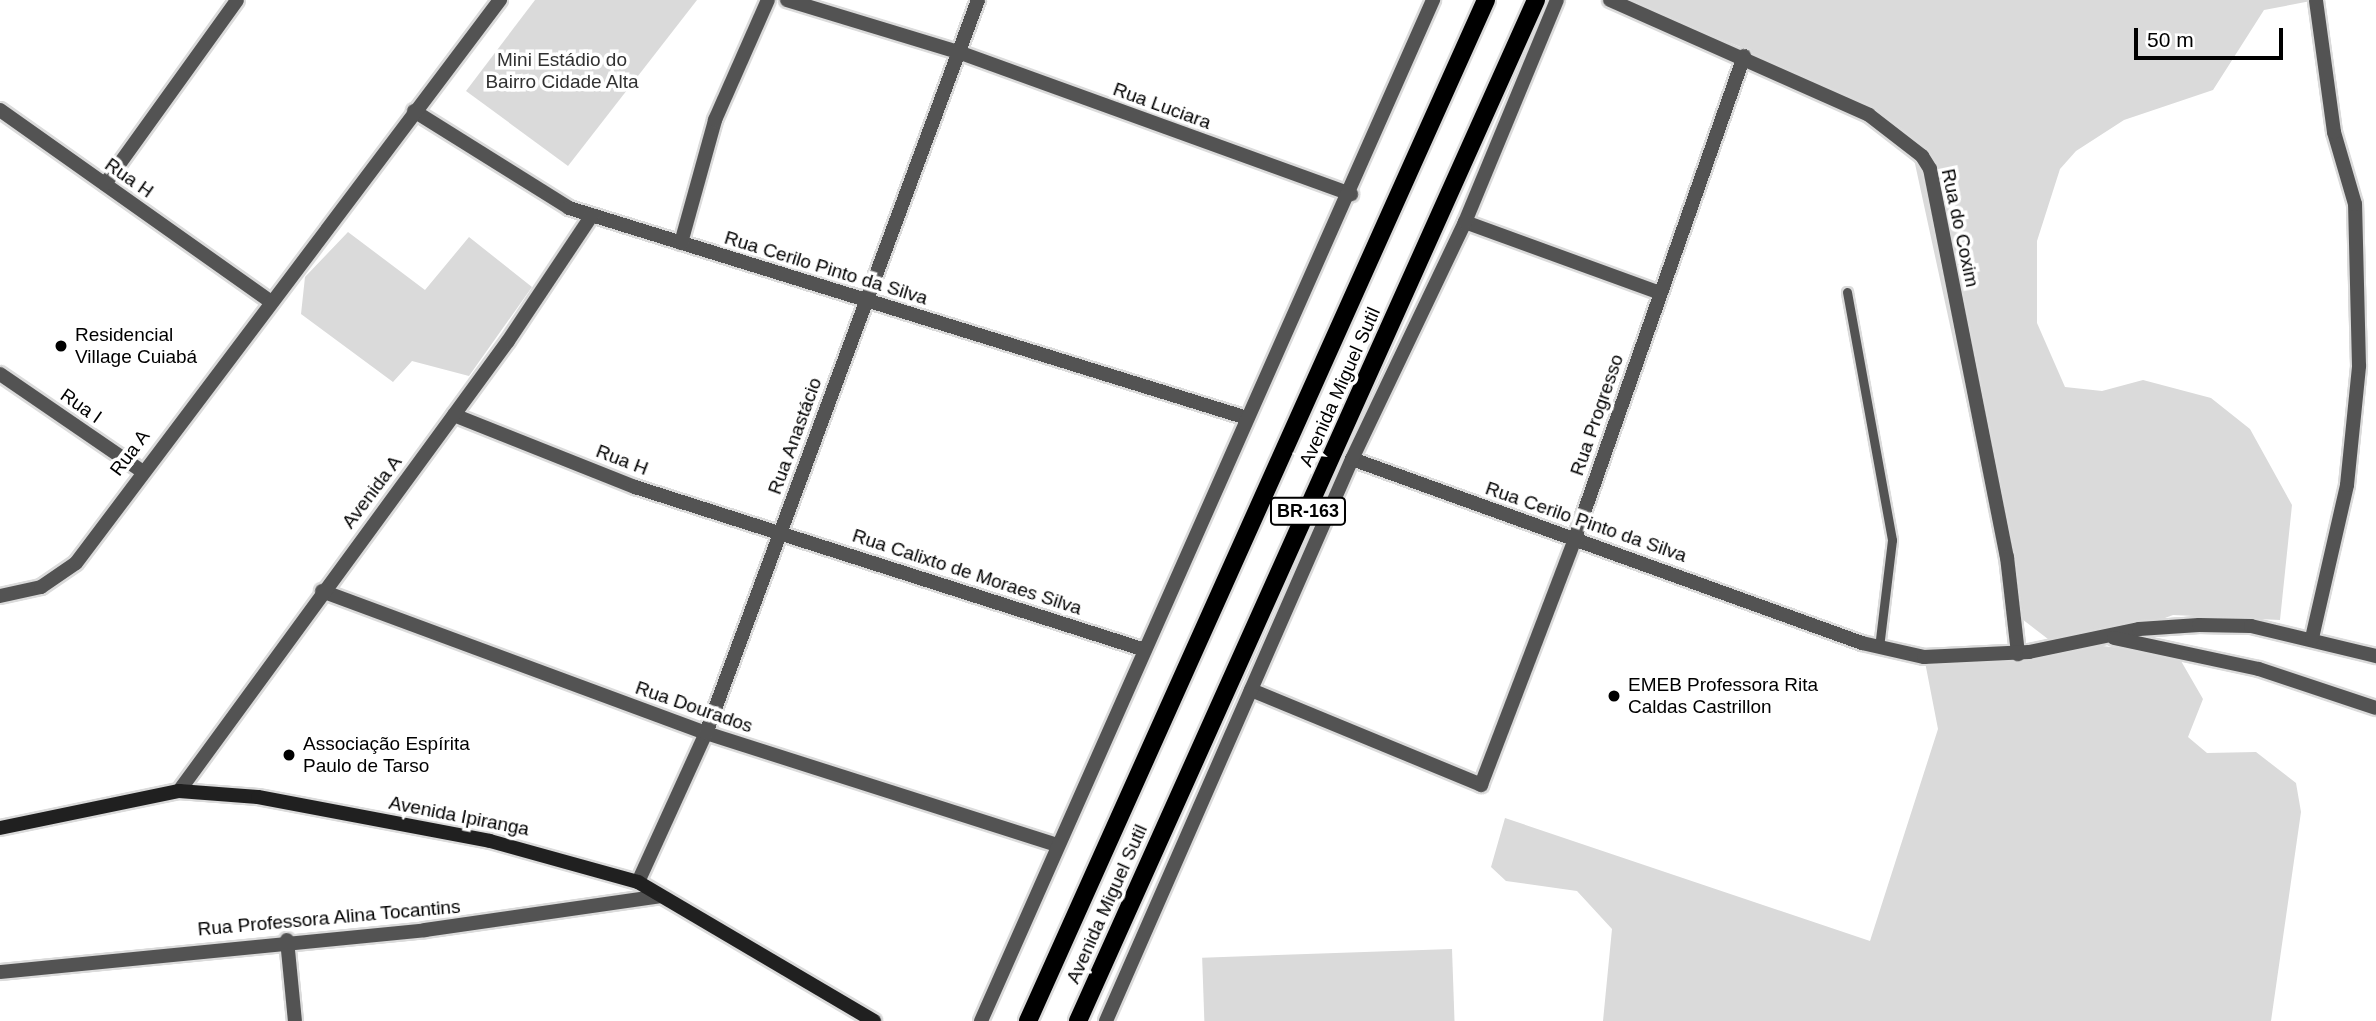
<!DOCTYPE html>
<meta charset="utf-8">
<style>
body{margin:0}
#map{position:relative;width:2376px;height:1021px;overflow:hidden;background:#fff;font-family:Helvetica,sans-serif}
div>[style]{position:absolute}
.green>*{inset:0;background:#dadada;transform-origin:0 0}
.roads{filter:drop-shadow(2px 0 #dbdbdb) drop-shadow(-2px 0 #dbdbdb) drop-shadow(0 2px #dbdbdb) drop-shadow(0 -2px #dbdbdb)}
.lane>*{height:9px;margin:-4.5px;padding:0 4.5px;transform-origin:4.5px;border-radius:4.5px;background:#535353}
.street>*{height:14px;margin:-7px;padding:0 7px;transform-origin:7px;border-radius:7px;background:#535353}
.secondary>*{height:14px;margin:-7px;padding:0 7px;transform-origin:7px;border-radius:7px;background:#202020}
.primary>*{height:18px;margin:-9px;padding:0 9px;transform-origin:9px;border-radius:9px;background:#000}
.dots>*{width:19px;height:19px;translate:-50% -50%;box-sizing:border-box;border:4px solid #fff;border-radius:50%}
span{translate:-50% -50%;white-space:nowrap;text-align:center;line-height:1.15;-webkit-text-stroke:7px #fff;paint-order:stroke}
.shield-label span{padding:2px 5px;background:#fff;border:2px solid;border-radius:5px;-webkit-text-stroke-width:0}
.shield-label{font-size:18px;color:#000;font-weight:700}
.park-label{font-size:19px;color:#313131}
.street-label{font-size:19px;color:#000}
.poi-label{font-size:19px;color:#000}
.left{translate:0 -50%;text-align:left}
.scale{position:absolute;left:2134px;top:28px;width:149px;height:32px;box-sizing:border-box;border:4px solid #000;border-top:0;padding-left:9px;font-size:21px;line-height:24px;white-space:nowrap;color:#000;-webkit-text-stroke:5px #fff;paint-order:stroke}
</style>
<div id="map">
<div class="green">
<i style="clip-path:polygon(535px 0,697px 0,568px 166px,466px 91px)"></i>
<i style="clip-path:polygon(1622px 0,2316px 0,2264px 10px,2213px 90px,2124px 120px,2076px 151px,2060px 169px,2037px 241px,2037px 323px,2065px 387px,2102px 391px,2143px 380px,2211px 398px,2250px 429px,2292px 505px,2280px 620px,2173px 615px,2093px 645px,2177px 654px,2203px 699px,2188px 737px,2207px 753px,2256px 752px,2296px 783px,2301px 812px,2271px 1021px,1603px 1021px,1612px 929px,1577px 891px,1506px 881px,1491px 867px,1505px 818px,1870px 941px,1938px 729px,1925px 662px,2065px 652px,2022px 619px,2006px 584px,1909px 136px,1743px 48px)"></i>
<i style="clip-path:polygon(348px 232px,425px 290px,469px 237px,532px 287px,469px 376px,412px 361px,393px 382px,301px 314px,305px 277px)"></i>
<i style="left:1452px;top:949px;width:72px;height:250px;rotate:88deg"></i>
</div>
<div class="roads">
<div class="lane">
<i style="left:1847px;top:292px;width:252px;rotate:79.7deg"></i>
<i style="left:1892px;top:540px;width:108px;rotate:96.9deg"></i>
</div>
<div class="street">
<i style="left:787px;top:0;width:182px;rotate:16.9deg"></i>
<i style="left:961px;top:53px;width:415px;rotate:19.9deg"></i>
<i style="left:1610px;top:0;width:283px;rotate:23.9deg"></i>
<i style="left:1869px;top:115px;width:67px;rotate:37.7deg"></i>
<i style="left:1922px;top:156px;width:15px;rotate:58deg"></i>
<i style="left:1930px;top:169px;width:396px;rotate:78.8deg"></i>
<i style="left:2007px;top:557px;width:98px;rotate:83.5deg"></i>
<i style="left:0;top:110px;width:331px;rotate:35.3deg"></i>
<i style="left:414px;top:111px;width:183px;rotate:32deg"></i>
<i style="left:569px;top:208px;width:710px;rotate:17.21deg"></i>
<i style="left:105px;top:184px;width:226px;rotate:-54.3deg"></i>
<i style="left:1465px;top:222px;width:208px;rotate:20deg"></i>
<i style="left:681px;top:243px;width:128px;rotate:-74.5deg"></i>
<i style="left:715px;top:120px;width:131px;rotate:-66.2deg"></i>
<i style="left:0;top:374px;width:170px;rotate:34.4deg"></i>
<i style="left:454px;top:415px;width:195px;rotate:21.7deg"></i>
<i style="left:635px;top:487px;width:532px;rotate:17.72deg"></i>
<i style="left:1352px;top:459px;width:542px;rotate:19.84deg"></i>
<i style="left:1862px;top:643px;width:64px;rotate:12.7deg"></i>
<i style="left:1924px;top:657px;width:105px;rotate:-2.7deg"></i>
<i style="left:2029px;top:652px;width:112px;rotate:-11.8deg"></i>
<i style="left:2139px;top:629px;width:60px;rotate:-3.8deg"></i>
<i style="left:2199px;top:625px;width:52px;rotate:1.1deg"></i>
<i style="left:2251px;top:626px;width:129px;rotate:13.5deg"></i>
<i style="left:322px;top:591px;width:409px;rotate:20.3deg"></i>
<i style="left:706px;top:733px;width:368px;rotate:17.7deg"></i>
<i style="left:0;top:596px;width:42px;rotate:-12.4deg"></i>
<i style="left:41px;top:587px;width:42px;rotate:-34.4deg"></i>
<i style="left:76px;top:563px;width:705px;rotate:-53.02deg"></i>
<i style="left:2114px;top:638px;width:148px;rotate:12.1deg"></i>
<i style="left:2259px;top:669px;width:123px;rotate:18.4deg"></i>
<i style="left:2312px;top:638px;width:157px;rotate:-77.1deg"></i>
<i style="left:2347px;top:485px;width:120px;rotate:-84.2deg"></i>
<i style="left:2359px;top:366px;width:162px;rotate:-91.4deg"></i>
<i style="left:2355px;top:204px;width:75px;rotate:-106.3deg"></i>
<i style="left:2334px;top:132px;width:133px;rotate:-97.8deg"></i>
<i style="left:1251px;top:690px;width:249px;rotate:22.4deg"></i>
<i style="left:1481px;top:785px;width:261px;rotate:-69.1deg"></i>
<i style="left:1574px;top:541px;width:514px;rotate:-70.68deg"></i>
<i style="left:179px;top:791px;width:557px;rotate:-53.83deg"></i>
<i style="left:508px;top:341px;width:151px;rotate:-56.3deg"></i>
<i style="left:638px;top:882px;width:164px;rotate:-65.5deg"></i>
<i style="left:706px;top:733px;width:782px;rotate:-69.64deg"></i>
<i style="left:287px;top:940px;width:81px;rotate:84.4deg"></i>
<i style="left:0;top:972px;width:427px;rotate:-5.6deg"></i>
<i style="left:425px;top:930px;width:237px;rotate:-8.2deg"></i>
<i style="left:981px;top:1021px;width:1117px;rotate:-66.12deg"></i>
<i style="left:1106px;top:1021px;width:613px;rotate:-66.36deg"></i>
<i style="left:1352px;top:459px;width:263px;rotate:-64.5deg"></i>
<i style="left:1465px;top:222px;width:240px;rotate:-67.5deg"></i>
</div>
<div class="secondary">
<i style="left:0;top:828px;width:183px;rotate:-11.7deg"></i>
<i style="left:179px;top:791px;width:79px;rotate:4.3deg"></i>
<i style="left:258px;top:797px;width:236px;rotate:10.7deg"></i>
<i style="left:490px;top:841px;width:154px;rotate:15.5deg"></i>
<i style="left:638px;top:882px;width:274px;rotate:30.5deg"></i>
</div>
<div class="primary">
<i style="left:1028px;top:1021px;width:1119px;rotate:-65.84deg"></i>
<i style="left:1078px;top:1021px;width:1119px;rotate:-65.84deg"></i>
</div>
</div>
<div class="dots">
<i style="left:61px;top:346px;background:#000"></i>
<i style="left:1614px;top:696px;background:#000"></i>
<i style="left:289px;top:755px;background:#000"></i>
</div>
<div class="shield-label">
<span style="left:1308px;top:511px">BR-163</span>
</div>
<div class="park-label">
<span style="left:562px;top:71px">Mini Estádio do<br>Bairro Cidade Alta</span>
</div>
<div class="street-label">
<span style="left:1162px;top:106px;rotate:20deg">Rua Luciara</span>
<span style="left:129px;top:178px;rotate:35deg">Rua H</span>
<span style="left:1960px;top:228px;rotate:78deg">Rua do Coxim</span>
<span style="left:826px;top:268px;rotate:17deg">Rua Cerilo Pinto da Silva</span>
<span style="left:1340px;top:387px;rotate:-66deg">Avenida Miguel Sutil</span>
<span style="left:81px;top:406px;rotate:35deg">Rua I</span>
<span style="left:1597px;top:415px;rotate:-71deg">Rua Progresso</span>
<span style="left:795px;top:436px;rotate:-70deg">Rua Anastácio</span>
<span style="left:130px;top:453px;rotate:-53deg">Rua A</span>
<span style="left:622px;top:460px;rotate:21deg">Rua H</span>
<span style="left:372px;top:492px;rotate:-53deg">Avenida A</span>
<span style="left:1586px;top:522px;rotate:19deg">Rua Cerilo Pinto da Silva</span>
<span style="left:967px;top:572px;rotate:18deg">Rua Calixto de Moraes Silva</span>
<span style="left:694px;top:707px;rotate:19deg">Rua Dourados</span>
<span style="left:459px;top:816px;rotate:11deg">Avenida Ipiranga</span>
<span style="left:1107px;top:904px;rotate:-66deg">Avenida Miguel Sutil</span>
<span style="left:329px;top:918px;rotate:-5deg">Rua Professora Alina Tocantins</span>
</div>
<div class="poi-label">
<span class="left" style="left:75px;top:346px">Residencial<br>Village Cuiabá</span>
<span class="left" style="left:1628px;top:696px">EMEB Professora Rita<br>Caldas Castrillon</span>
<span class="left" style="left:303px;top:755px">Associação Espírita<br>Paulo de Tarso</span>
</div>
<div class="scale">50 m</div>
</div>
